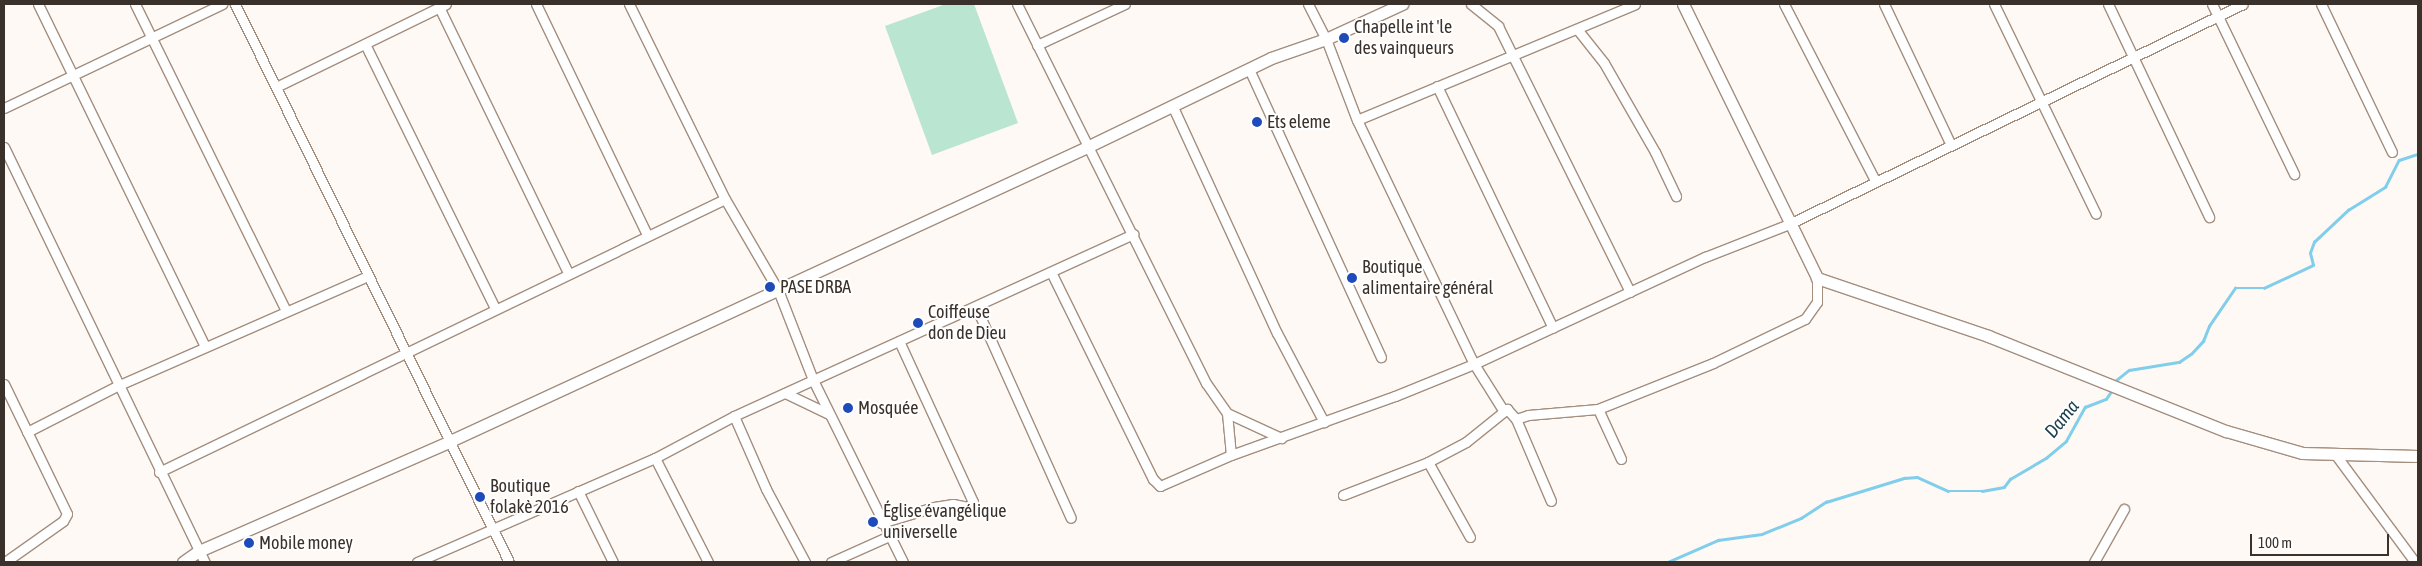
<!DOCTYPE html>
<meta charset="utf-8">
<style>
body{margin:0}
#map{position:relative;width:2422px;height:566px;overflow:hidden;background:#fef9f5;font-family:"Asap Condensed",sans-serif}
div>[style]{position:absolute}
.green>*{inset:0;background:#bae5d0}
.stream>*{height:2.5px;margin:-1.25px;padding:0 1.25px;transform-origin:1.25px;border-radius:1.25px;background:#80ceeb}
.roads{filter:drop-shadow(1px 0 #a48e7e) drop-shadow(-1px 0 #a48e7e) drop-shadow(0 1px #a48e7e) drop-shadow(0 -1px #a48e7e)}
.minor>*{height:9px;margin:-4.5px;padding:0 4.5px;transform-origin:4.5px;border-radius:4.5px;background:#fff}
.tertiary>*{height:11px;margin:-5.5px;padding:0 5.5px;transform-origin:5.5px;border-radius:5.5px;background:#fff}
.dots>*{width:14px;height:14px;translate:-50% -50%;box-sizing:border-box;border:2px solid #fff;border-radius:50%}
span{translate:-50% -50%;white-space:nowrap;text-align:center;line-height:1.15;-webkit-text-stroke:4px #fff;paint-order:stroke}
.poi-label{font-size:18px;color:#3b312b}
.left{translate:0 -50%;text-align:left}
.water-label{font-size:19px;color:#193d4a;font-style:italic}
.frame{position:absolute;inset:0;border:5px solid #3b312b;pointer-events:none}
.scale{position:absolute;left:2250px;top:534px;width:139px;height:22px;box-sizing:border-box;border:2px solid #3b312b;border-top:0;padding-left:6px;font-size:15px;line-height:18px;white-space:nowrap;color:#3b312b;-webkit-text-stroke:4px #fff;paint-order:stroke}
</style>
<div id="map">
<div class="green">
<i style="clip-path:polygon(946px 4px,974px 4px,1018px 123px,932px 155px,885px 26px)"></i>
</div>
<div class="stream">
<i style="left:2114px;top:382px;width:19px;rotate:-39deg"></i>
<i style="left:2129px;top:370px;width:51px;rotate:-9.1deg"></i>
<i style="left:2179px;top:362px;width:14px;rotate:-34deg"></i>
<i style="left:2191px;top:354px;width:18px;rotate:-47deg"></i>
<i style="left:2203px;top:341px;width:16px;rotate:-68deg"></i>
<i style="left:2209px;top:326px;width:46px;rotate:-55.6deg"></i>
<i style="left:2235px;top:288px;width:29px"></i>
<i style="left:2264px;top:288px;width:54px;rotate:-25.1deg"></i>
<i style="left:2313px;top:265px;width:12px;rotate:-104deg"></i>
<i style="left:2310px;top:253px;width:12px;rotate:-70deg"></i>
<i style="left:2314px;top:242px;width:47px;rotate:-43.3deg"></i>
<i style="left:2348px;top:210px;width:44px;rotate:-31.9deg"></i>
<i style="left:2385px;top:187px;width:30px;rotate:-63deg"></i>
<i style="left:2399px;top:160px;width:20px;rotate:-18deg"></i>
<i style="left:1641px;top:562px;width:6px"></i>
<i style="left:1668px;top:562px;width:55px;rotate:-23.7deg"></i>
<i style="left:1718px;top:540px;width:44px;rotate:-7.8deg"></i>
<i style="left:1762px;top:534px;width:42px;rotate:-22.3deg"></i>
<i style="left:1801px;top:518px;width:30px;rotate:-33deg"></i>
<i style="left:1826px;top:502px;width:82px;rotate:-17.1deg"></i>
<i style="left:1904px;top:478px;width:13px;rotate:-4deg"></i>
<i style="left:1917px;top:477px;width:34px;rotate:24deg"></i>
<i style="left:1948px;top:491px;width:34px"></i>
<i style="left:1982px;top:491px;width:22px;rotate:-10deg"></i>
<i style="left:2004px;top:487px;width:10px;rotate:-53deg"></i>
<i style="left:2010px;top:479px;width:42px;rotate:-30.3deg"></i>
<i style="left:2046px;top:458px;width:26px;rotate:-40deg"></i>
<i style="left:2066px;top:441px;width:39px;rotate:-61deg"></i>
<i style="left:2085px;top:407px;width:22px;rotate:-21deg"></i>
<i style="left:2106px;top:399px;width:11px;rotate:-56deg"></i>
</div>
<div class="roads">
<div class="minor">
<i style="left:38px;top:4px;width:381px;rotate:64deg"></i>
<i style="left:135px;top:4px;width:342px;rotate:63.8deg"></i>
<i style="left:235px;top:4px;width:622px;rotate:63.85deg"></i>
<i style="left:536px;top:4px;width:256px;rotate:64.3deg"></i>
<i style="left:629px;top:4px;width:217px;rotate:63.8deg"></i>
<i style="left:725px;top:199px;width:105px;rotate:59.8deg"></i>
<i style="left:778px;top:290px;width:97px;rotate:68.7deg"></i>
<i style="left:813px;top:380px;width:203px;rotate:63.7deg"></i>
<i style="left:1017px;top:4px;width:424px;rotate:63.5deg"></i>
<i style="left:1206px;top:383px;width:37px;rotate:55deg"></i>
<i style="left:1227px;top:413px;width:42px;rotate:84.6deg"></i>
<i style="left:1308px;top:4px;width:39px;rotate:63deg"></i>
<i style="left:1326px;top:39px;width:87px;rotate:69.1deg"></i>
<i style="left:1357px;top:120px;width:271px;rotate:64.4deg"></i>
<i style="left:1474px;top:364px;width:54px;rotate:57.8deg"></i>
<i style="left:1471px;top:4px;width:35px;rotate:39deg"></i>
<i style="left:1498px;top:26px;width:297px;rotate:63.6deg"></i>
<i style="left:1784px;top:4px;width:200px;rotate:62.7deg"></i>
<i style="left:1884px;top:4px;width:156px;rotate:64.6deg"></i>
<i style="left:1994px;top:4px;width:233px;rotate:64.1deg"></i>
<i style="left:2108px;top:4px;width:236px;rotate:64.6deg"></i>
<i style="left:2212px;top:4px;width:189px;rotate:64.2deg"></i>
<i style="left:2321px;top:4px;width:164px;rotate:64.4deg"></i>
<i style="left:439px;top:7px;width:296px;rotate:64.1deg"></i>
<i style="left:1577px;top:29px;width:43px;rotate:51.5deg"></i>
<i style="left:1604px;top:63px;width:103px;rotate:60.2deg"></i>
<i style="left:1655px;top:152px;width:49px;rotate:64.5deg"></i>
<i style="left:365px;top:44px;width:294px;rotate:63.8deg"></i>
<i style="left:1037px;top:45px;width:97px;rotate:-25deg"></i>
<i style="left:1249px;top:69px;width:317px;rotate:65.4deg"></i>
<i style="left:1437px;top:86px;width:268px;rotate:64.4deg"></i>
<i style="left:276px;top:87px;width:189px;rotate:-26deg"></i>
<i style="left:1172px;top:105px;width:251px;rotate:65.3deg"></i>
<i style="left:1277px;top:333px;width:101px;rotate:62.2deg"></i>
<i style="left:4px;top:108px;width:242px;rotate:-25.5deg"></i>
<i style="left:1357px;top:120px;width:301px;rotate:-22.6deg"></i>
<i style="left:4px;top:147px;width:461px;rotate:64.2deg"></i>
<i style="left:1051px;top:272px;width:231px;rotate:63.8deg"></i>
<i style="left:1153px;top:479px;width:10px;rotate:45deg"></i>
<i style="left:1160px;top:486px;width:77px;rotate:-23.6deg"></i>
<i style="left:1231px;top:455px;width:174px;rotate:-19.8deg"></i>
<i style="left:1395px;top:396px;width:85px;rotate:-22.1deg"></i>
<i style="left:1474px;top:364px;width:255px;rotate:-24.9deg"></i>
<i style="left:1705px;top:257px;width:90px;rotate:-21.4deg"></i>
<i style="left:1789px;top:224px;width:504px;rotate:-25.85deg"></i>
<i style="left:976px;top:307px;width:231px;rotate:65.8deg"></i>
<i style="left:4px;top:384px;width:144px;rotate:64.1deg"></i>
<i style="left:67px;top:514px;width:8px;rotate:120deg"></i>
<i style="left:63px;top:521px;width:71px;rotate:144.7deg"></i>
<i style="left:785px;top:393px;width:49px;rotate:25.5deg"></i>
<i style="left:1598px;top:409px;width:55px;rotate:65.3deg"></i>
<i style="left:1227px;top:413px;width:60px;rotate:24.8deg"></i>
<i style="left:734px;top:416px;width:80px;rotate:66.3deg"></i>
<i style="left:766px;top:489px;width:83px;rotate:61.9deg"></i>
<i style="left:1516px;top:419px;width:13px;rotate:-18deg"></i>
<i style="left:1528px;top:415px;width:70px;rotate:-4.9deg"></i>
<i style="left:1598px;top:409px;width:124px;rotate:-21.8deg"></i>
<i style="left:1713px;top:363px;width:102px;rotate:-25.6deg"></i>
<i style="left:1805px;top:319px;width:21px;rotate:-55deg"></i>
<i style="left:1817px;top:302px;width:24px;rotate:-90deg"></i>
<i style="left:27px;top:432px;width:101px;rotate:-27.1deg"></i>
<i style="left:117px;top:386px;width:273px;rotate:-23.7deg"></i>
<i style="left:2335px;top:454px;width:134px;rotate:53.5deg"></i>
<i style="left:655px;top:458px;width:117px;rotate:63deg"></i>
<i style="left:1428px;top:462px;width:86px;rotate:60.8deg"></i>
<i style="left:159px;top:472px;width:628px;rotate:-25.75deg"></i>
<i style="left:578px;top:491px;width:79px;rotate:63.8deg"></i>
<i style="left:1343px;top:495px;width:91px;rotate:-21.2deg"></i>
<i style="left:1428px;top:462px;width:43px;rotate:-27.8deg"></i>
<i style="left:1466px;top:442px;width:53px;rotate:-38.8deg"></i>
<i style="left:1507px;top:409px;width:13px;rotate:48deg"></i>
<i style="left:1516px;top:419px;width:89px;rotate:66.9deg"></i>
<i style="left:881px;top:523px;width:55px;rotate:-16.8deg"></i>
<i style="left:934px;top:507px;width:19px;rotate:-9deg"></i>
<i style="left:953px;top:504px;width:15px;rotate:11deg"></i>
<i style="left:968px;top:507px;width:7px;rotate:-45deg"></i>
<i style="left:973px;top:502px;width:177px;rotate:-114.7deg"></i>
<i style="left:417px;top:562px;width:260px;rotate:-23.6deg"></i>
<i style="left:655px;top:458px;width:89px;rotate:-28deg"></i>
<i style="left:734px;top:416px;width:439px;rotate:-24.5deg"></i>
<i style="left:831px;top:562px;width:64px;rotate:-24.1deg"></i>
<i style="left:2094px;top:562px;width:61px;rotate:-60.5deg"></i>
</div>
<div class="tertiary">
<i style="left:1683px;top:4px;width:305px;rotate:63.9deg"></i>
<i style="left:1817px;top:278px;width:181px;rotate:18.7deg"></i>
<i style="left:1988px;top:336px;width:256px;rotate:21.8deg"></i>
<i style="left:2226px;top:431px;width:79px;rotate:16.1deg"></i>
<i style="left:2302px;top:453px;width:116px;rotate:1.5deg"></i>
<i style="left:183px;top:562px;width:19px;rotate:-35deg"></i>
<i style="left:199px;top:551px;width:272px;rotate:-23.6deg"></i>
<i style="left:448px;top:442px;width:704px;rotate:-24.78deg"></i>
<i style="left:1087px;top:147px;width:204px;rotate:-25.8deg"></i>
<i style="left:1271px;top:58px;width:58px;rotate:-19.1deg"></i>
<i style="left:1326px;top:39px;width:84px;rotate:-24.7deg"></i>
</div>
</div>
<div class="dots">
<i style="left:1344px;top:38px;background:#1e4bb9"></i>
<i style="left:1257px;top:122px;background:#1e4bb9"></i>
<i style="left:1352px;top:278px;background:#1e4bb9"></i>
<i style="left:770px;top:287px;background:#1e4bb9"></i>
<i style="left:918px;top:323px;background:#1e4bb9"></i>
<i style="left:848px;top:408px;background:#1e4bb9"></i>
<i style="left:480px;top:497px;background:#1e4bb9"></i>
<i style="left:873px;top:522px;background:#1e4bb9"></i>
<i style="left:249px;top:543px;background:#1e4bb9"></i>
</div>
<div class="poi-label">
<span class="left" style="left:1354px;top:38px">Chapelle int 'le<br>des vainqueurs</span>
<span class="left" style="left:1267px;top:122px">Ets eleme</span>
<span class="left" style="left:1362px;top:278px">Boutique<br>alimentaire général</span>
<span class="left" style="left:780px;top:287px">PASE DRBA</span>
<span class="left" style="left:928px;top:323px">Coiffeuse<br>don de Dieu</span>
<span class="left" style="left:858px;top:408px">Mosquée</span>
<span class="left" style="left:490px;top:497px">Boutique<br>folakè 2016</span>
<span class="left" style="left:883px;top:522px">Église évangélique<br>universelle</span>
<span class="left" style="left:259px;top:543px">Mobile money</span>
</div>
<div class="water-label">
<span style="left:2062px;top:419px;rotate:-51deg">Dama</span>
</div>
<div class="frame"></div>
<div class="scale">100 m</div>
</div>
